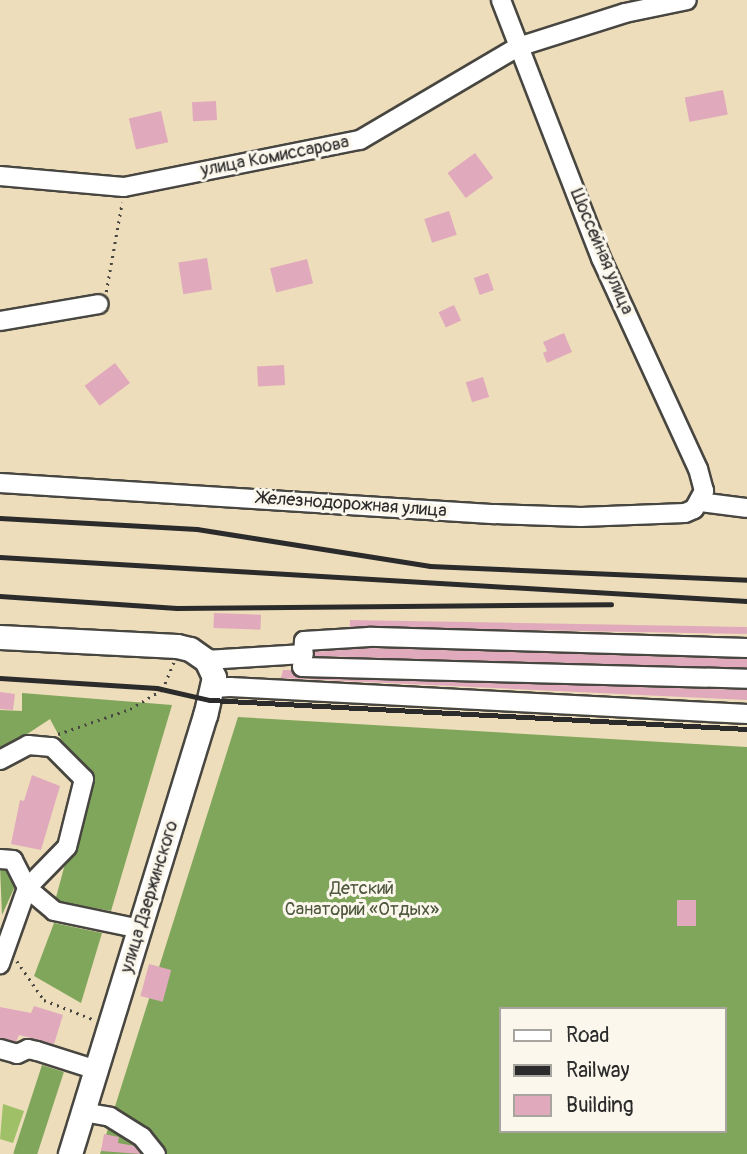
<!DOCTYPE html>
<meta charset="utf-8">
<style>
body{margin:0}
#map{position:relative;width:747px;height:1154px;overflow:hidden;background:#edddba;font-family:Pangolin,sans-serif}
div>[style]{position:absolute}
.green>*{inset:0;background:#a0c068}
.forest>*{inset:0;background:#80a65c;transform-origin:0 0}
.building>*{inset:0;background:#e0aabc;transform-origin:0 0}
.path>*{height:2.5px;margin-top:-1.25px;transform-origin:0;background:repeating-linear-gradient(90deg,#484640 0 2px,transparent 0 7px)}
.roads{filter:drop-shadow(2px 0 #484640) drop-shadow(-2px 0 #484640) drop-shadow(0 2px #484640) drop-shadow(0 -2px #484640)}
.minor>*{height:18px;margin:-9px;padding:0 9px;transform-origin:9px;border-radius:9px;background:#fff}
.major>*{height:23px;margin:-11.5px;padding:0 11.5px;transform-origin:11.5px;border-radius:11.5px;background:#fff}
.rail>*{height:4.5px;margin:-2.25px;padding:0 2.25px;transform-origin:2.25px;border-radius:2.25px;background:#2b2b2b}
span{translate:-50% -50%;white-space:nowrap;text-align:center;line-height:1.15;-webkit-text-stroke:6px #fbf7ec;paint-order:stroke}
.street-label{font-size:18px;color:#2b2b2b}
.park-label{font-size:18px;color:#4e583d}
.legend{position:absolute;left:499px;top:1007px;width:228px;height:126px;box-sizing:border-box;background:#fbf7ec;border:2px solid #a8a59f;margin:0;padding:9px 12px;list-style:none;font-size:21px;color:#2b2b2b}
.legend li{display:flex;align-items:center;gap:14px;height:35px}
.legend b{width:35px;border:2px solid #a8a59f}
</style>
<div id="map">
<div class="green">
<i style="clip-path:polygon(3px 1104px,24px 1111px,13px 1143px,0 1139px)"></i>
</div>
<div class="forest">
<i style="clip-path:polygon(22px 693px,172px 705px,111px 911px,55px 901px,86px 786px,50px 719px,0 752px,0 710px,22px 711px)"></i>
<i style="clip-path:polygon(evenodd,238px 717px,747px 747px,747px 1154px,100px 1154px,238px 717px,500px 1009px,724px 1009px,724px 1131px,500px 1131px,500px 1009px)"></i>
<i style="clip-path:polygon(0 866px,6px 866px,16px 884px,2px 915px)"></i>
<i style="clip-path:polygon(54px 923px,102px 933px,81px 1003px,34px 976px)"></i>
<i style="left:42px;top:1065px;width:23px;height:93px;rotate:18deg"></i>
</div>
<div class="building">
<i style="left:723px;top:90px;width:25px;height:39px;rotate:79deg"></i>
<i style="left:216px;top:101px;width:19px;height:24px;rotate:87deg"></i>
<i style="left:161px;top:111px;width:32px;height:33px;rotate:77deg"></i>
<i style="left:475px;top:153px;width:31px;height:34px;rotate:54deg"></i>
<i style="left:449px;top:211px;width:25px;height:26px;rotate:72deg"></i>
<i style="left:207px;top:258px;width:32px;height:29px;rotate:81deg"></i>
<i style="left:307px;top:259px;width:25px;height:38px;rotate:76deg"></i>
<i style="left:488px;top:273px;width:18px;height:15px;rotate:71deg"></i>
<i style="left:454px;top:305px;width:17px;height:17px;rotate:65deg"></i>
<i style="clip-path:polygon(564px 333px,572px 352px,547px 363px,543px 353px,547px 351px,543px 342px)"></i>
<i style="left:115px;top:363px;width:25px;height:38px;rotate:53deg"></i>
<i style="left:284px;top:365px;width:20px;height:27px;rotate:87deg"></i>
<i style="left:483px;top:377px;width:21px;height:18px;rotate:73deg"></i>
<i style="left:214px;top:613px;width:47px;height:15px;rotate:2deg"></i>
<i style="left:350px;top:620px;width:397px;height:7px;rotate:1deg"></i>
<i style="clip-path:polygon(369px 648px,747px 659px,747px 668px,315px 656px,315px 652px)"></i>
<i style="clip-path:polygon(283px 670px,291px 670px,302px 678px,747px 690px,747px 700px,281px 678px)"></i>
<i style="clip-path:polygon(0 692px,15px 694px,13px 710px,0 709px)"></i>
<i style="clip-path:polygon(32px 775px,60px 786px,41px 850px,11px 844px,20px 800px,24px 801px)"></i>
<i style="left:677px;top:900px;width:19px;height:26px"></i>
<i style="left:149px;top:964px;width:23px;height:33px;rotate:15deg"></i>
<i style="clip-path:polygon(34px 1006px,63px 1015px,54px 1044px,19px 1035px,16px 1042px,0 1038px,0 1007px,31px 1013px)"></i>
<i style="clip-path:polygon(104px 1134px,119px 1137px,118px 1143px,135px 1146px,141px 1154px,101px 1151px)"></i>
</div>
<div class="path">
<i style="left:106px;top:292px;width:91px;rotate:-79.9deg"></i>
<i style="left:58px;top:734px;width:76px;rotate:-19.1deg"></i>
<i style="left:130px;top:709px;width:37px;rotate:-31deg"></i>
<i style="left:162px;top:690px;width:30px;rotate:-67deg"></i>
<i style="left:17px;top:961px;width:47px;rotate:55.3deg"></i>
<i style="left:44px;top:1000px;width:55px;rotate:21.4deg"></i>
</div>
<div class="roads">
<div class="minor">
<i style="left:0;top:176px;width:124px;rotate:5.1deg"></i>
<i style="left:124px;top:187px;width:241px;rotate:-11.3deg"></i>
<i style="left:360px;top:140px;width:183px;rotate:-30.5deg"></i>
<i style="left:518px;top:47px;width:112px;rotate:-17.6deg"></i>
<i style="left:625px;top:13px;width:63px;rotate:-11.8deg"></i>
<i style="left:0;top:321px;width:100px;rotate:-9.7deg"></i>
<i style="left:0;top:483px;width:496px;rotate:3.6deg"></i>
<i style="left:495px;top:514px;width:86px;rotate:2deg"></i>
<i style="left:581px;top:517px;width:104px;rotate:-2.2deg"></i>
<i style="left:685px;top:513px;width:10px;rotate:-24deg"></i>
<i style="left:694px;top:509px;width:21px;rotate:-61deg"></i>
<i style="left:704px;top:491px;width:23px;rotate:-105deg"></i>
<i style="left:698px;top:469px;width:232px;rotate:-114.7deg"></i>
<i style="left:601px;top:258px;width:277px;rotate:-111.2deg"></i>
<i style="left:700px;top:502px;width:47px;rotate:7.3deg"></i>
<i style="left:747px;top:648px;width:378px;rotate:-178.3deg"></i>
<i style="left:369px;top:637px;width:65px;rotate:176.5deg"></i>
<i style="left:304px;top:641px;width:26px;rotate:94deg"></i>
<i style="left:302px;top:667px;width:445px;rotate:1.5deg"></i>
<i style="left:206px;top:660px;width:98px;rotate:-3.5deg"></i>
<i style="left:213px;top:688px;width:17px;rotate:-3deg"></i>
<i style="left:230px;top:687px;width:518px;rotate:2.99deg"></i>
<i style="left:0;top:760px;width:32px;rotate:-28deg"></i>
<i style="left:28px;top:745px;width:24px;rotate:5deg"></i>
<i style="left:52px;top:747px;width:45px;rotate:45deg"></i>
<i style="left:84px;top:779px;width:70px;rotate:104deg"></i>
<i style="left:67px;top:847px;width:57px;rotate:134.3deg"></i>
<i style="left:27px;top:888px;width:81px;rotate:109.6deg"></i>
<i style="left:0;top:859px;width:13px;rotate:4deg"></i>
<i style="left:13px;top:860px;width:31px;rotate:63deg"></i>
<i style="left:27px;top:888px;width:35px;rotate:40deg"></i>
<i style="left:54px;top:911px;width:88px;rotate:11.8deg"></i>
<i style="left:0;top:1049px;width:18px;rotate:16deg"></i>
<i style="left:17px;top:1054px;width:12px;rotate:-24deg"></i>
<i style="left:28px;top:1049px;width:9px;rotate:13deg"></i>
<i style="left:37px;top:1051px;width:63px;rotate:17.6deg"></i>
<i style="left:83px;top:1112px;width:27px;rotate:10deg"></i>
<i style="left:110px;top:1117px;width:38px;rotate:32deg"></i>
<i style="left:142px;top:1137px;width:22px;rotate:51deg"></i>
</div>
<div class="major">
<i style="left:0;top:637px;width:177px;rotate:2.9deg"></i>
<i style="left:177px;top:646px;width:13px;rotate:13deg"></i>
<i style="left:190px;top:649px;width:19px;rotate:35deg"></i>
<i style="left:206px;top:660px;width:19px;rotate:65deg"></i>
<i style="left:214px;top:677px;width:39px;rotate:103deg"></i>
<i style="left:205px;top:715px;width:459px;rotate:107.1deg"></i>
</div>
</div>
<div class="rail">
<i style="left:0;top:518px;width:197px;rotate:3.2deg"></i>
<i style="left:197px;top:529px;width:236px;rotate:9deg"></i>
<i style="left:430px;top:566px;width:317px;rotate:2.5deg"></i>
<i style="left:0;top:557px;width:748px;rotate:3.37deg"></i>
<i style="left:0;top:596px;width:177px;rotate:3.9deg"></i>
<i style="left:177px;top:608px;width:434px;rotate:-0.5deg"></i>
<i style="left:0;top:678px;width:157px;rotate:3.6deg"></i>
<i style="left:157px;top:688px;width:54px;rotate:12.8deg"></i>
<i style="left:210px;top:700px;width:538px;rotate:3.09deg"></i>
</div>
<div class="street-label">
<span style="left:275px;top:157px;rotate:-11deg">улица Комиссарова</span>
<span style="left:601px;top:252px;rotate:67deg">Шоссейная улица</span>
<span style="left:352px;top:505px;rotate:4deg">Железнодорожная улица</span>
<span style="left:150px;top:897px;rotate:-73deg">улица Дзержинского</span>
</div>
<div class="park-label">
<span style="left:362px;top:900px">Детский<br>Санаторий «Отдых»</span>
</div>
<ul class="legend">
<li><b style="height:9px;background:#fff"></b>Road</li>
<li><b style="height:9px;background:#2b2b2b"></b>Railway</li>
<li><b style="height:19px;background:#e0aabc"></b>Building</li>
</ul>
</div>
